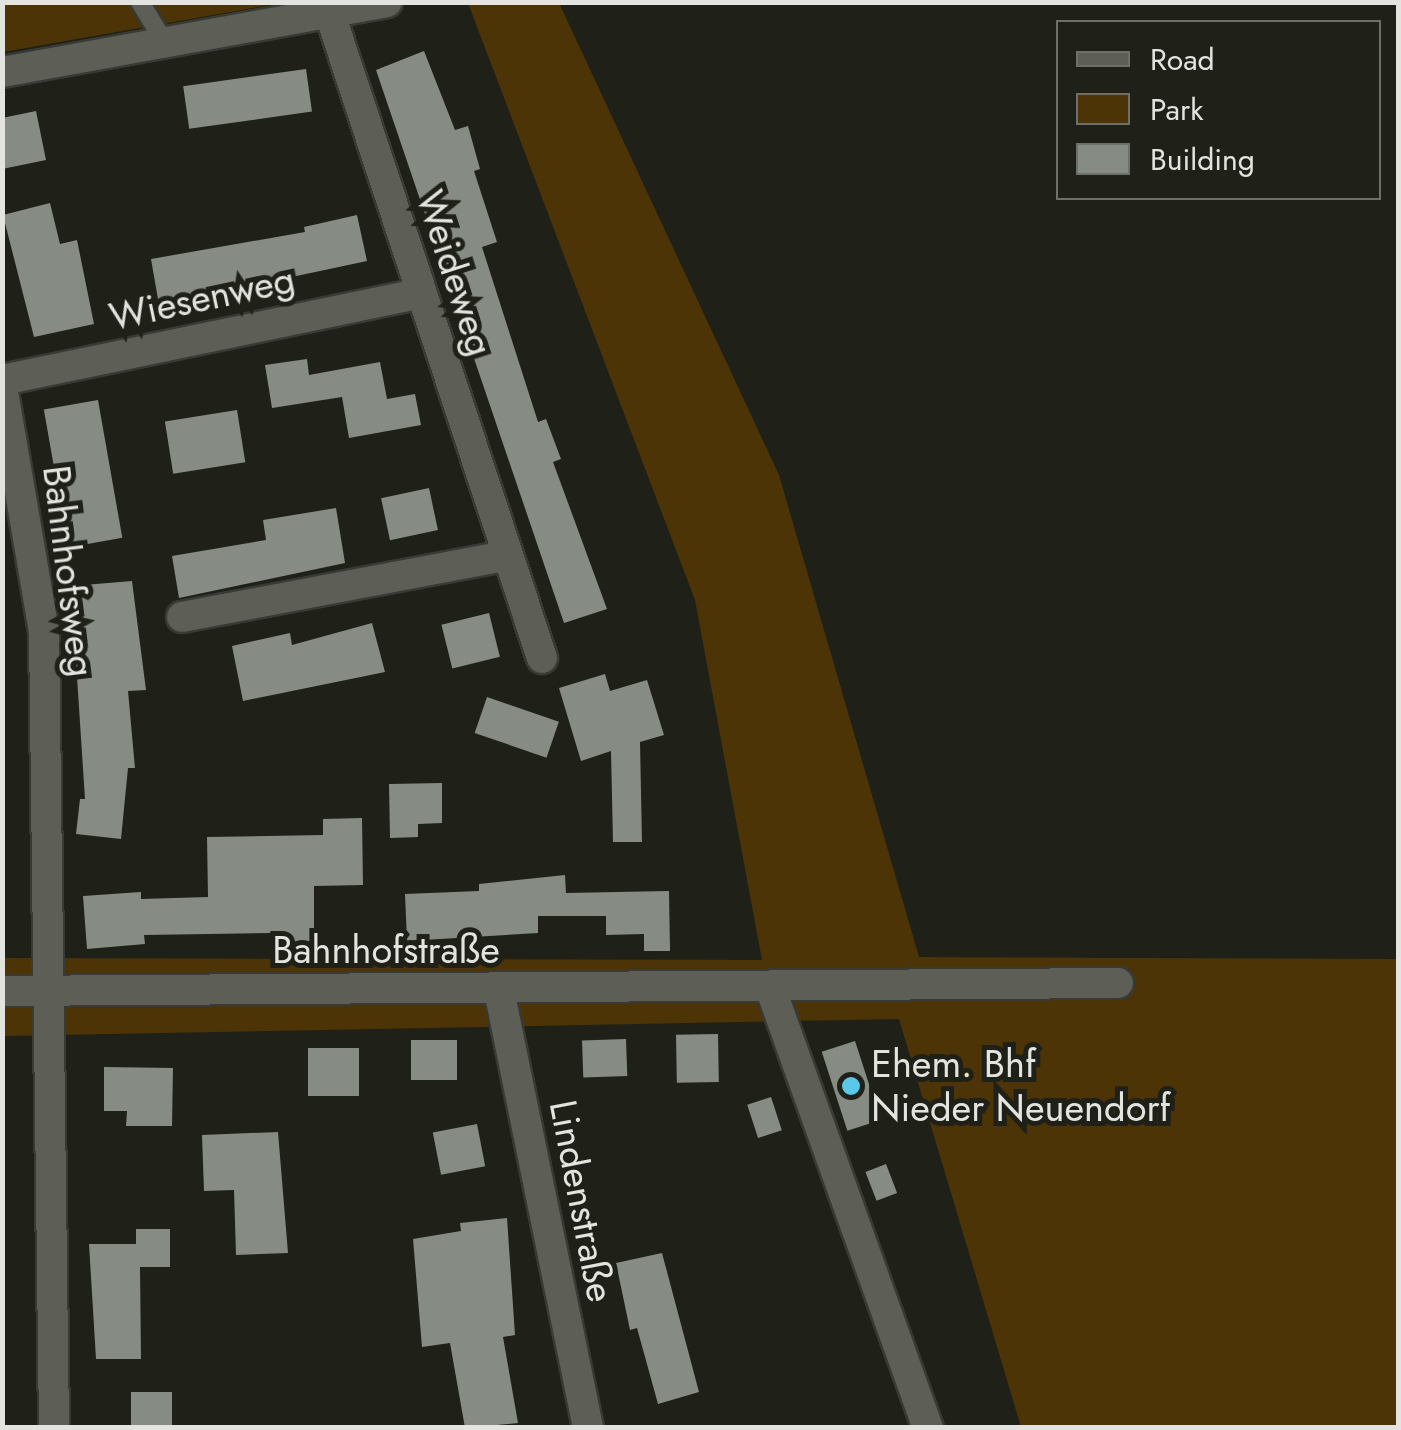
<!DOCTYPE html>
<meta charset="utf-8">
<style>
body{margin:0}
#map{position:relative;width:1401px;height:1430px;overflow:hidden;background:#1f2119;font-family:Jost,sans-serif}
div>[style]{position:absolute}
.green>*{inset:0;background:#4c3407}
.building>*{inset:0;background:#868c84;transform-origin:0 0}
.roads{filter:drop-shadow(2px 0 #393a35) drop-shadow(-2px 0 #393a35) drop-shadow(0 2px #393a35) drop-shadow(0 -2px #393a35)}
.lane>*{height:18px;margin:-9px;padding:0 9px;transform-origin:9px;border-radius:9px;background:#5d5f57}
.street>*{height:30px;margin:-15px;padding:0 15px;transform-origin:15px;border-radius:15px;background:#5d5f57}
.dots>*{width:28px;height:28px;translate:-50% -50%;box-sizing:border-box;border:5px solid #1f2119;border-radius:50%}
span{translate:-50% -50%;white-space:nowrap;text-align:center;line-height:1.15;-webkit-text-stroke:10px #1f2119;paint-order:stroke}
.street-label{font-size:38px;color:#e3e4df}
.poi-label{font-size:38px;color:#e3e4df}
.left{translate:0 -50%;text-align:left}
.frame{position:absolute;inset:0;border:5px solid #e3e4df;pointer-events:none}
.legend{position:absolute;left:1056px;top:20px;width:325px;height:180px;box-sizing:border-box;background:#1f2119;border:2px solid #6d6f68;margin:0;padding:12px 18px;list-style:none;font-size:30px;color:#e3e4df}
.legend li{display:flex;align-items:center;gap:20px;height:50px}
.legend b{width:50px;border:2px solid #6d6f68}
</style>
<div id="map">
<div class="green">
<i style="clip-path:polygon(3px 3px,281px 3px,3px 52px)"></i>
<i style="clip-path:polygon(468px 3px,559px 3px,779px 475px,919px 957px,1398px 959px,1398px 1427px,1021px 1427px,899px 1019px,3px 1036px,2px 958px,762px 960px,695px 600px)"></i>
</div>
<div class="building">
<i style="clip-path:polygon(424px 51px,455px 130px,468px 126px,480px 169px,474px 171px,497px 242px,482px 247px,538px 422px,546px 419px,561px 459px,553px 462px,607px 609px,564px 623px,376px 70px)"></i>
<i style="left:306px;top:69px;width:43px;height:124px;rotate:82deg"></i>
<i style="clip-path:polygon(36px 111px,46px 160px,2px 169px,2px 118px)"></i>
<i style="clip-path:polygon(50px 203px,60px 244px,77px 240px,94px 324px,34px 337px,3px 215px)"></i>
<i style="clip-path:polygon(357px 215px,367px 261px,159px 305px,151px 259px,305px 232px,304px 227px)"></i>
<i style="clip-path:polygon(307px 359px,309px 375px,380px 362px,387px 399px,415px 394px,421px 425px,349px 438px,342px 397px,272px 408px,265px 365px)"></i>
<i style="left:98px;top:400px;width:140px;height:55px;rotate:80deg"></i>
<i style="left:237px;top:410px;width:53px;height:73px;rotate:81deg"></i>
<i style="left:429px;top:488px;width:43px;height:49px;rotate:78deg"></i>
<i style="clip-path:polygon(336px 508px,345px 563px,179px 598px,172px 556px,266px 540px,263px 520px)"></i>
<i style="clip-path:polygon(132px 581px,146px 690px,128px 691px,135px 768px,128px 768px,121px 839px,76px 834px,80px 799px,85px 799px,73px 616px,63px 617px,60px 587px)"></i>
<i style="left:489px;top:613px;width:45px;height:49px;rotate:76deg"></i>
<i style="clip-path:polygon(372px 623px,385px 672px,243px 701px,232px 646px,290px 633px,292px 645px)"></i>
<i style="clip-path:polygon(605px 674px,610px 691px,647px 680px,664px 735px,640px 742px,642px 842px,613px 842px,611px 751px,581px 761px,559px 688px)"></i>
<i style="left:487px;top:697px;width:76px;height:38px;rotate:19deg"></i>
<i style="clip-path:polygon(442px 783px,442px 823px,418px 824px,418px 837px,390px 838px,389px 784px)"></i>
<i style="clip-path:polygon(362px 818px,363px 885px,314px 886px,314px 941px,271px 942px,271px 933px,144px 935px,145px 944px,87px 949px,83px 896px,141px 892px,141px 899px,208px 897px,207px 837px,323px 835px,323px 819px)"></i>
<i style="clip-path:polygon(565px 875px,566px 893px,669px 891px,670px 951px,644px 951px,644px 934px,606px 935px,606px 916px,538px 916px,538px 933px,407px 941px,405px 894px,479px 891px,479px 884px)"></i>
<i style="left:718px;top:1034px;width:48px;height:42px;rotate:89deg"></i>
<i style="left:626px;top:1039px;width:37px;height:44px;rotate:88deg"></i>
<i style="left:457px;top:1040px;width:40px;height:46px;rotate:90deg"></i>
<i style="left:855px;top:1041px;width:83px;height:35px;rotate:72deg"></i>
<i style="left:359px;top:1048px;width:48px;height:51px;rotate:90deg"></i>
<i style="clip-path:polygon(104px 1067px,173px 1068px,172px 1126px,126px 1126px,127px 1111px,104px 1111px)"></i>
<i style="left:771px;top:1097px;width:35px;height:25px;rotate:72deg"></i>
<i style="left:477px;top:1124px;width:43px;height:45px;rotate:79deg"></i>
<i style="clip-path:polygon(278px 1132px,288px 1253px,236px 1255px,234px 1190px,204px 1191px,202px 1135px)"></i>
<i style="left:886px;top:1164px;width:31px;height:22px;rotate:69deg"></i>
<i style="clip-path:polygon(507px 1218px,515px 1335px,503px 1337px,518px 1423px,465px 1428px,450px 1343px,422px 1347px,413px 1239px,461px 1231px,460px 1223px)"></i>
<i style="clip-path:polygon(136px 1229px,170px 1229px,170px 1267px,140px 1267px,141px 1359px,96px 1359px,89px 1244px,136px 1244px)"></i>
<i style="clip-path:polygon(662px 1253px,699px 1392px,658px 1404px,637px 1328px,630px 1330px,616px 1263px)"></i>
<i style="left:172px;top:1392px;width:36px;height:41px;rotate:90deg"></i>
</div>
<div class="roads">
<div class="lane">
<i style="left:140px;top:2px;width:48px;rotate:58.6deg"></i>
</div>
<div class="street">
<i style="left:330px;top:14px;width:678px;rotate:71.78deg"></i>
<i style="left:2px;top:72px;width:391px;rotate:-10.3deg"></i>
<i style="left:2px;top:380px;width:426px;rotate:-11.7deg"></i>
<i style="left:2px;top:386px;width:250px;rotate:80.3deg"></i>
<i style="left:44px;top:632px;width:796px;rotate:89.28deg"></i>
<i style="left:182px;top:617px;width:329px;rotate:-10.7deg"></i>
<i style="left:770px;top:987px;width:468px;rotate:70.3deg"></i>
<i style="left:499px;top:990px;width:447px;rotate:78.5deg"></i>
<i style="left:2px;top:991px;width:1116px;rotate:-0.41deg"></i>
</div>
</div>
<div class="dots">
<i style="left:851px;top:1086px;background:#5ac8e6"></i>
</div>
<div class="street-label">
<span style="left:455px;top:273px;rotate:72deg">Weideweg</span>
<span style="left:202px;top:298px;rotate:-12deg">Wiesenweg</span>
<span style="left:69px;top:571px;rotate:83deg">Bahnhofsweg</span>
<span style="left:386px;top:950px">Bahnhofstraße</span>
<span style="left:582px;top:1201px;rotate:79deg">Lindenstraße</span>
</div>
<div class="poi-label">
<span class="left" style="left:871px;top:1086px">Ehem. Bhf<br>Nieder Neuendorf</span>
</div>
<div class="frame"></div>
<ul class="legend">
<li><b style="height:12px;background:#5d5f57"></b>Road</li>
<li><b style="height:28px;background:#4c3407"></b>Park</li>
<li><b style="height:28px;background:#868c84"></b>Building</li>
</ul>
</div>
